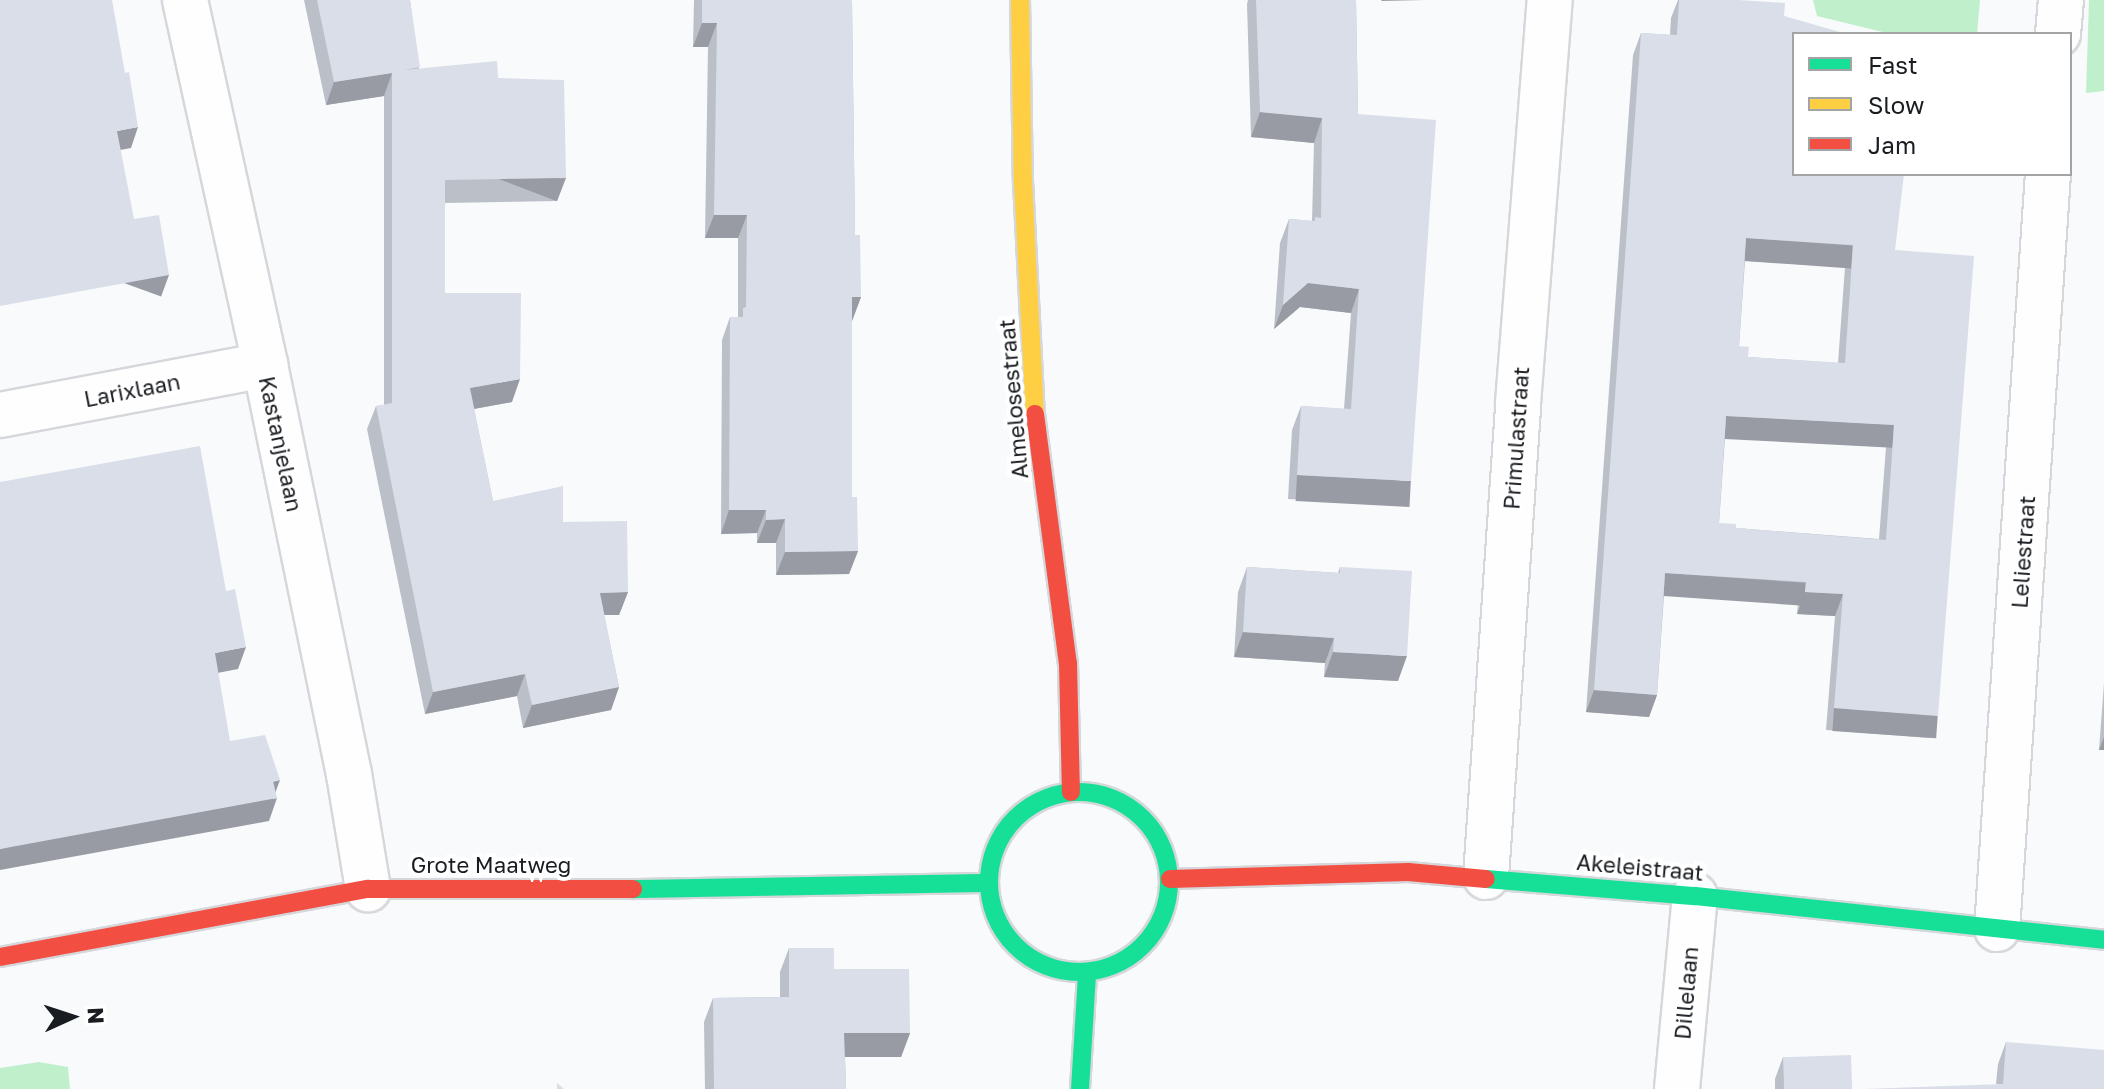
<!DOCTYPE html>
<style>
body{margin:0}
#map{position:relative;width:2104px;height:1089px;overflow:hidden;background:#f8fafc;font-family:"Golos Text",sans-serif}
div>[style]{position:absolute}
.green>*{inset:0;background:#bff0cb}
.roads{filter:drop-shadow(2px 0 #d5d7da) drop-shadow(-2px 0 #d5d7da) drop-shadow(0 2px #d5d7da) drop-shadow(0 -2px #d5d7da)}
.street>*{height:44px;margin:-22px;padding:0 22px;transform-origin:22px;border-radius:22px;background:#fefeff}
.fast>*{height:18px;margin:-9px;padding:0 9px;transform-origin:9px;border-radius:9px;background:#16e098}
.fast>.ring{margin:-9px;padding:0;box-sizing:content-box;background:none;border:18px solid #16e098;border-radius:50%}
.slow>*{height:18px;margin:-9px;padding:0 9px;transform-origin:9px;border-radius:9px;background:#ffcf43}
.jam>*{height:18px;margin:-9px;padding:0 9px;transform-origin:9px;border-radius:9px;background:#f24e42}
.wall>*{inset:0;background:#bbbfc8}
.shaded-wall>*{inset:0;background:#989ba3;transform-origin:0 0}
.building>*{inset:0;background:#d9dee9;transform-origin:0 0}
span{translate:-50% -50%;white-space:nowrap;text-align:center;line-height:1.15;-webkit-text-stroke:8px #fff;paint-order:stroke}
.street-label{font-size:22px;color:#191c20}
.legend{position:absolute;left:1792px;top:32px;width:280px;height:144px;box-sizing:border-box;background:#fff;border:2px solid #a3a4a6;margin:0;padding:10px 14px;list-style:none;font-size:24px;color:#191c20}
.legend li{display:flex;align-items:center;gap:16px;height:40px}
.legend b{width:40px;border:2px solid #a3a4a6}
.north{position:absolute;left:32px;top:977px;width:80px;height:80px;-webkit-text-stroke:6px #fff;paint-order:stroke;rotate:87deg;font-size:22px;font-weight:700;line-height:32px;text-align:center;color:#191c20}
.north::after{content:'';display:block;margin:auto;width:28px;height:36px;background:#191c20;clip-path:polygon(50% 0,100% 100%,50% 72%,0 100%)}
</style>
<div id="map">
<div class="green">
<i style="clip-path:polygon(1813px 0,1980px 0,1977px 34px,1891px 34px,1817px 16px)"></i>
<i style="clip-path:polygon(2089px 0,2104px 0,2104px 91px,2086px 93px)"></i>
<i style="clip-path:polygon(39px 1062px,68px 1067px,70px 1089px,0 1089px,0 1068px)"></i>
</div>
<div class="roads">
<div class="street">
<i style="left:185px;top:0;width:374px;rotate:77.6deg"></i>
<i style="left:265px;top:365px;width:418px;rotate:78.4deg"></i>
<i style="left:349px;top:774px;width:117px;rotate:80.6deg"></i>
<i style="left:2058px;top:34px;width:34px;rotate:-85deg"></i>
<i style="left:0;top:415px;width:270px;rotate:-10.7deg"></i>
<i style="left:1486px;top:877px;width:475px;rotate:-86.1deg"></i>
<i style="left:1518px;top:403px;width:404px;rotate:-85.5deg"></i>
<i style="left:1997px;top:929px;width:757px;rotate:-86.14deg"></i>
<i style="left:1677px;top:1089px;width:194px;rotate:-84.7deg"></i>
</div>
<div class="fast">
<i class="ring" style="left:989px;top:792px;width:162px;height:162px"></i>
<i style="left:1486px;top:879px;width:210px;rotate:4.7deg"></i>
<i style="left:1695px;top:896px;width:411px;rotate:6.1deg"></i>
<i style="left:633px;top:889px;width:355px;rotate:-1deg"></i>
<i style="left:1080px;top:1089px;width:116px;rotate:-86.5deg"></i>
</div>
<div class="slow">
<i style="left:1020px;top:0;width:181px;rotate:89.1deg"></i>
<i style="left:1023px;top:181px;width:233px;rotate:87.1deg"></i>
</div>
<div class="jam">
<i style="left:1035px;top:414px;width:251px;rotate:82.5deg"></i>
<i style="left:1068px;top:663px;width:129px;rotate:88.7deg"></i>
<i style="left:1170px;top:879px;width:238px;rotate:-1.7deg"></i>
<i style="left:1408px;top:872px;width:78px;rotate:5.1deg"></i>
<i style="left:0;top:957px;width:374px;rotate:-10.5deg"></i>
<i style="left:368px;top:889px;width:265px"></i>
</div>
</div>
<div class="wall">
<i style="clip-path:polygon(304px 0,410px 0,419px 69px,498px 78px,557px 201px,445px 203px,445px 293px,512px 402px,474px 409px,493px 501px,563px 522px,628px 592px,619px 615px,604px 615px,619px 687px,611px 710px,523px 728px,517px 696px,425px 714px,367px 429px,376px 406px,384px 405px,384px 96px,326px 105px)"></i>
<i style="clip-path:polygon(694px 0,852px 0,855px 235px,861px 297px,852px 321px,852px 497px,858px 551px,849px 574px,776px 575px,776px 543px,757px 543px,757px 533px,721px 534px,722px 340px,730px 317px,738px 317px,738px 238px,705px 238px,708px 47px,693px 47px)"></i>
<i style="clip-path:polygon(1248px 0,1356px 0,1358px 114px,1402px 505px,1288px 499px,1292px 430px,1301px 406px,1344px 409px,1351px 313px,1300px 307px,1274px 329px,1280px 243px,1289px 219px,1312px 221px,1314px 143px,1251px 137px,1247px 4px)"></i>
<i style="clip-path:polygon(evenodd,1678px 0,1738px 0,1784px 16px,1895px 250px,1930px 738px,1826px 730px,1835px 616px,1797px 614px,1798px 604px,1664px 595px,1657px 695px,1649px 717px,1586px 712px,1633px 55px,1641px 33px,1670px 35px,1671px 18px,1678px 0,1745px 261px,1845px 267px,1838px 363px,1748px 357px,1739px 346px,1745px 261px,1678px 0,1725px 438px,1886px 447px,1879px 539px,1736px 528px,1719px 523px,1725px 438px)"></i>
<i style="clip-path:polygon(1247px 567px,1338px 573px,1340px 567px,1398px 681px,1324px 677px,1325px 663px,1234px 657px,1238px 592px)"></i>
<i style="clip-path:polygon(2104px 683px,2104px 750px,2099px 750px)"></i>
<i style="clip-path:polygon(789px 948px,834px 969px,910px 1033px,901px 1057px,845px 1057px,846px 1089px,705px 1089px,704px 1022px,713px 998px,780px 997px,780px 972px)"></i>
<i style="clip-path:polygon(2006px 1042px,2104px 1089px,1996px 1084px,1998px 1064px)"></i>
<i style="clip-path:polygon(1783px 1057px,1852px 1089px,1775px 1089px,1775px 1079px)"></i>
</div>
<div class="shaded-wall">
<i style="clip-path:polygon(1382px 0,1424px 0,1381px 1px)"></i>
<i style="clip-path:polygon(702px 23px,717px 23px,708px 47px,693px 47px)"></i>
<i style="clip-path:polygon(392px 73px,384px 96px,326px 105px,334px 82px)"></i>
<i style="clip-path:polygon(1260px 112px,1322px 118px,1314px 143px,1251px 137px)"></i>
<i style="clip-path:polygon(138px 127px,131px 148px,109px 152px,117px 131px)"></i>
<i style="left:566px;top:178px;width:25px;height:121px;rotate:111deg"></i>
<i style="clip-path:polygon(714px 215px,747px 215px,738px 238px,705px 238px)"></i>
<i style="left:1746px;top:238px;width:107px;height:23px;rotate:4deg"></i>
<i style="left:169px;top:275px;width:23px;height:172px;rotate:110deg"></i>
<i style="clip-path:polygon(1308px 283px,1359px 289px,1351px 313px,1300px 307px,1274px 329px,1283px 305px)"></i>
<i style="clip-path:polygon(852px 297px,861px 297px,852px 321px)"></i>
<i style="clip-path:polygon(520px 379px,512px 402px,462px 411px,470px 388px)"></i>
<i style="left:1726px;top:416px;width:168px;height:23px;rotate:3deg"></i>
<i style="left:1297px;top:475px;width:114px;height:26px;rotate:3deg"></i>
<i style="clip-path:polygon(729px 510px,766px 510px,757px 533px,721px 534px)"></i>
<i style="clip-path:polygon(785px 519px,776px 543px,757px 543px,766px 520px)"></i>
<i style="clip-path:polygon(858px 551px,849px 574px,776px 575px,785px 552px)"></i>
<i style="left:1665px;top:573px;width:141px;height:23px;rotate:4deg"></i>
<i style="clip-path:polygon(628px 592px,619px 615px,591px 615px,600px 593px)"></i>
<i style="clip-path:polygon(1805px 592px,1843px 594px,1835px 616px,1797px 614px)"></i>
<i style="clip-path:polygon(1243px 632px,1334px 638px,1325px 663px,1234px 657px)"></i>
<i style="clip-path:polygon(246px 647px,238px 669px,207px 675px,215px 653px)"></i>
<i style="clip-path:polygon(1333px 652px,1407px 656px,1398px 681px,1324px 677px)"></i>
<i style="clip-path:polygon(525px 674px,517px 696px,425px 714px,433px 692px)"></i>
<i style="clip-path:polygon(619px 687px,611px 710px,523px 728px,532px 705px)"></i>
<i style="clip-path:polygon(1594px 690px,1657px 695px,1649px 717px,1586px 712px)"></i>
<i style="left:1834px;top:708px;width:104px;height:23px;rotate:4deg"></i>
<i style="clip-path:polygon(2104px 737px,2104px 750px,2099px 750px)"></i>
<i style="clip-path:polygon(280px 780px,273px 799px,277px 798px,269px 821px,0 870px,0 849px)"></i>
<i style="clip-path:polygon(844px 1033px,910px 1033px,901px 1057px,836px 1057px)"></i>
</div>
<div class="building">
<i style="clip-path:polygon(0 0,112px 0,125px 73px,129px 72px,138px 127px,117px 131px,134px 219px,159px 215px,169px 275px,0 306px)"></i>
<i style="clip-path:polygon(317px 0,410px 0,420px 67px,404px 70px,497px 61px,498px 78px,564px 80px,566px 178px,445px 180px,445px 293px,521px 293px,520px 379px,470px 388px,493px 501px,563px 486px,563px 522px,627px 521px,628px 592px,600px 593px,619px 687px,532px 705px,525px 674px,433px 692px,376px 406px,392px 403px,392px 73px,334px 82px)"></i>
<i style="clip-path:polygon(702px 0,852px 0,855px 235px,860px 235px,861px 297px,852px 297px,852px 497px,857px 497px,858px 551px,785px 552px,785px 519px,766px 520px,766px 510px,729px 510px,730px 317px,743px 317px,743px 308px,746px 307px,747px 215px,714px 215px,717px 23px,702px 23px)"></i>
<i style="clip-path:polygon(1256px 0,1356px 0,1358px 114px,1436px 120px,1411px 481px,1297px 475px,1301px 406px,1351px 409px,1359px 289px,1308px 283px,1283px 305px,1289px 219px,1315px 221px,1315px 217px,1321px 218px,1322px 118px,1260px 112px)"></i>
<i style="clip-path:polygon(evenodd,1679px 0,1738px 0,1785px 3px,1784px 16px,1847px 34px,1794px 34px,1794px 174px,1904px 174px,1895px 250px,1974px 256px,1938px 716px,1834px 708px,1843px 594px,1805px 592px,1806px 582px,1665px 573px,1657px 695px,1594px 690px,1641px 33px,1677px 35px,1679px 0,1746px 238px,1853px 245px,1845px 363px,1748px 357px,1749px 347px,1739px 346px,1746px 238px,1679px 0,1726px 416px,1894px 425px,1886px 540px,1736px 528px,1736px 524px,1719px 523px,1726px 416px)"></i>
<i style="clip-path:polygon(200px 446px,226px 591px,235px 589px,246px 647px,215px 653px,230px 741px,265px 735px,280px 780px,273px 781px,277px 798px,0 849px,0 482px)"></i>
<i style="clip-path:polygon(1247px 567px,1340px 573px,1340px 567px,1412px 571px,1407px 656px,1333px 652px,1334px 638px,1243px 632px)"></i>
<i style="clip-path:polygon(789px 948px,834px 948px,834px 969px,909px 969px,910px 1033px,844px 1033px,846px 1089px,714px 1089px,713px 998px,789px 997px)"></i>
<i style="clip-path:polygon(2006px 1042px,2104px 1050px,2104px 1089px,1864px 1089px,2003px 1084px)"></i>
<i style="left:1851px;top:1055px;width:34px;height:68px;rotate:88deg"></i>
<i style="clip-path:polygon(557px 1083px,564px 1089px,557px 1089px)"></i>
</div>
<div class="street-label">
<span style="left:132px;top:390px;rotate:-11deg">Larixlaan</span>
<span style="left:1013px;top:399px;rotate:-95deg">Almelosestraat</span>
<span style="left:1516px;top:438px;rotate:-86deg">Primulastraat</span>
<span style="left:281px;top:444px;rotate:78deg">Kastanjelaan</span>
<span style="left:2023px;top:552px;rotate:-86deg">Leliestraat</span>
<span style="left:491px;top:865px">Grote Maatweg</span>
<span style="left:1640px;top:867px;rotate:5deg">Akeleistraat</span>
<span style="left:1686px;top:993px;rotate:-85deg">Dillelaan</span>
</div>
<ul class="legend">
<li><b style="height:10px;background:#16e098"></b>Fast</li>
<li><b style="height:10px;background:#ffcf43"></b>Slow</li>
<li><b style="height:10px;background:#f24e42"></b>Jam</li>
</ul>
<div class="north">N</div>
</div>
